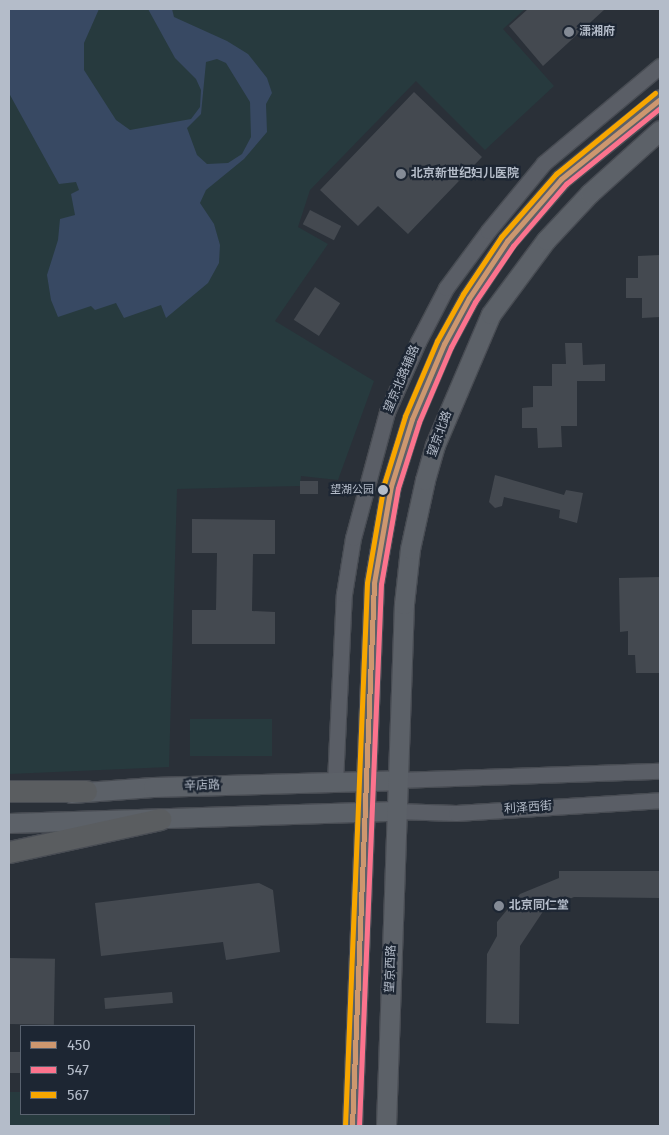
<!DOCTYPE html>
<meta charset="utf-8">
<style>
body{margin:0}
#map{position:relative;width:669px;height:1135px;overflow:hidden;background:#2a3038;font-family:"Fira Sans","Noto Sans SC",sans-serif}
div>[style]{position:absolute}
.green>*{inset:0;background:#273a3e;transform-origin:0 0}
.water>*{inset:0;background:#384963}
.building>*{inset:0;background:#444950;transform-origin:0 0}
.roads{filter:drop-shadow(1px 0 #484c53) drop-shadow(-1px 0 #484c53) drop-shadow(0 1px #484c53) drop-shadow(0 -1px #484c53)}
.minor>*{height:15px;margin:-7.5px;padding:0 7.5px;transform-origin:7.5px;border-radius:7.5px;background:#5a5e66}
.major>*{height:19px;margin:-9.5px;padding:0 9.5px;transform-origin:9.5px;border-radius:9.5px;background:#5c6168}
.highway>*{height:21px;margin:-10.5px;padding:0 10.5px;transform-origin:10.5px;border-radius:10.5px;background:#5a5d60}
.bus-1>*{height:5px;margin:-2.5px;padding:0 2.5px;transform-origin:2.5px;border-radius:2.5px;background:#cd976f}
.bus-2>*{height:5px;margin:-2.5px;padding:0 2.5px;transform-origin:2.5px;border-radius:2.5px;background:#fc738d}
.bus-3>*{height:5px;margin:-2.5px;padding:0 2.5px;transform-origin:2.5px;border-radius:2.5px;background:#f7a600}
.dots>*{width:14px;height:14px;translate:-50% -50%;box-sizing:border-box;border:2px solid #1d2633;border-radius:50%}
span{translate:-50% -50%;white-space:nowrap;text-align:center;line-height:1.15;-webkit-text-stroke:4.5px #1d2633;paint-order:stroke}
.bus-label{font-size:11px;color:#b4bcc9}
.right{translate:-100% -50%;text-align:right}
.poi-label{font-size:12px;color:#b4bcc9;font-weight:700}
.left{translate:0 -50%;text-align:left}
.street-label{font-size:12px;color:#b4bcc9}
.frame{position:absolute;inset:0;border:10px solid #b4bcc9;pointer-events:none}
.legend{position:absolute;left:20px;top:1025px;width:175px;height:90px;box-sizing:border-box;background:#1d2633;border:1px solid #59626f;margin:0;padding:6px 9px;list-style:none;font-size:15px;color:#b4bcc9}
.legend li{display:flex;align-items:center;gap:10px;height:25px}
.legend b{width:25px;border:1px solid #59626f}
</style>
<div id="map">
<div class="green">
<i style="clip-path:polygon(9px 9px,525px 9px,503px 29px,554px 86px,485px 150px,416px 81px,310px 190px,298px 227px,328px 244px,275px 321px,374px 381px,338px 480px,301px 476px,300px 486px,177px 489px,169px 767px,9px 774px)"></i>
<i style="left:190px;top:719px;width:82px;height:37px"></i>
<i style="clip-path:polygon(9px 1092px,21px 1092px,21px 1114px,170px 1114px,170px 1126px,9px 1126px)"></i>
</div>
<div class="water">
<i style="clip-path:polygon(evenodd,9px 9px,99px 9px,84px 43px,84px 70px,116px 120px,130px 130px,191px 119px,200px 107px,201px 90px,196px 79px,175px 58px,148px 9px,172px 9px,174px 17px,227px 41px,248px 54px,267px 78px,272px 93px,266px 104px,267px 132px,244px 159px,206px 190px,200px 203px,214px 224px,220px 245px,219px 263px,208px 283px,166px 318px,161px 305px,124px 318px,116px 303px,95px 310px,91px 306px,58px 317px,51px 300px,47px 275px,58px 240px,60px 219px,75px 215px,71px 194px,79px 190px,76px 182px,59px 184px,10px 95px,9px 9px,217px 59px,226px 63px,250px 102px,251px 137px,242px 154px,228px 163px,207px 164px,197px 155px,187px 128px,201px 114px,206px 62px,217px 59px)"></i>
</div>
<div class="building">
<i style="clip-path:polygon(528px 9px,605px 9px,543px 66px,509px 26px)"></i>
<i style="clip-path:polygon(414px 92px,482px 157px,408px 234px,378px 206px,358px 226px,320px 190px)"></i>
<i style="left:310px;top:210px;width:35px;height:16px;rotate:27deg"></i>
<i style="clip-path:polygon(660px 255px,660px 317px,642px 318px,642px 298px,626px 298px,626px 278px,638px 278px,638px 256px)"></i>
<i style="left:315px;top:287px;width:30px;height:39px;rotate:33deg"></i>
<i style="clip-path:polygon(565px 343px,582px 343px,583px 365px,605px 364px,605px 381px,577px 381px,577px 426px,561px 426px,562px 447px,538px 448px,537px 428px,522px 428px,522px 408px,533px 407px,533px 386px,552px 386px,552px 364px,566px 364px)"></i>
<i style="clip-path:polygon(495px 475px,564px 495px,566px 490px,583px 493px,577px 523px,559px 518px,560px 510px,504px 497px,502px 506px,495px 508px,489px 502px)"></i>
<i style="left:300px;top:481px;width:18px;height:13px"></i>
<i style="clip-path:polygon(192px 519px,275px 520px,275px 554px,253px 554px,252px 611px,275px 612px,275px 644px,192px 644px,192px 610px,216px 610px,217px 553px,192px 553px)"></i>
<i style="clip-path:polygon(660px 577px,660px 673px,636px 673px,635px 655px,628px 655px,628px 631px,620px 632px,619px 578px)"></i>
<i style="clip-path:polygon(559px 871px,660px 871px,660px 898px,574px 897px,544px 910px,520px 946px,519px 1024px,486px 1023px,487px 954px,497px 936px,497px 922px,520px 894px,559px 878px)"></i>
<i style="clip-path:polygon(259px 883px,273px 890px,280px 952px,226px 960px,223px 942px,101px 956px,95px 903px)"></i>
<i style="left:9px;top:958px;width:46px;height:66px;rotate:1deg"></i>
<i style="left:172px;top:992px;width:11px;height:68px;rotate:85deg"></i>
<i style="left:9px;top:1052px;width:12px;height:21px"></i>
</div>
<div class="roads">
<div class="minor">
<i style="left:397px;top:780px;width:263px;rotate:-2deg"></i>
<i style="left:335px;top:782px;width:188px;rotate:-87.3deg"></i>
<i style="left:344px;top:594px;width:57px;rotate:-80.9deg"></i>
<i style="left:353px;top:538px;width:131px;rotate:-74.9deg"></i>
<i style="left:387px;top:412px;width:77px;rotate:-66.1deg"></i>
<i style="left:418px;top:342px;width:61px;rotate:-62.6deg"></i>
<i style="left:446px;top:288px;width:71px;rotate:-53.6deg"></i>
<i style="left:488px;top:231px;width:88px;rotate:-50.5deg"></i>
<i style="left:544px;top:163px;width:151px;rotate:-39.9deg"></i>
<i style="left:395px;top:811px;width:61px;rotate:1.9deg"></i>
<i style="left:456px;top:813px;width:204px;rotate:-3.6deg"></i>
</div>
<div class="major">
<i style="left:71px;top:793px;width:82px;rotate:-4.2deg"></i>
<i style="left:153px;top:787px;width:244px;rotate:-1.6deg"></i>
<i style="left:9px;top:823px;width:386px;rotate:-1.8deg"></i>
<i style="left:352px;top:1126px;width:543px;rotate:-87.68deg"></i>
<i style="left:374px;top:583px;width:98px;rotate:-80.1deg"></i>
<i style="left:391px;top:486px;width:70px;rotate:-72.6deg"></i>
<i style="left:412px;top:419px;width:82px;rotate:-66.9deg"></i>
<i style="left:444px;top:344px;width:52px;rotate:-61.5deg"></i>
<i style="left:469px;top:298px;width:69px;rotate:-56.3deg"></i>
<i style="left:507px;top:241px;width:82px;rotate:-48.9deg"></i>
<i style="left:561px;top:179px;width:127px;rotate:-38.9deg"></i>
<i style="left:386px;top:1126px;width:522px;rotate:-88.03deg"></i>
<i style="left:404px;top:604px;width:55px;rotate:-83.8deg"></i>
<i style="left:410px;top:549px;width:71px;rotate:-77.7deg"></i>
<i style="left:425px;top:480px;width:36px;rotate:-74deg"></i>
<i style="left:435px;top:445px;width:142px;rotate:-66.9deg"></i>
<i style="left:491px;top:314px;width:92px;rotate:-53.4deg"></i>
<i style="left:546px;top:240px;width:64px;rotate:-46.9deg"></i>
<i style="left:590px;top:193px;width:94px;rotate:-42deg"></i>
</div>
<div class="highway">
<i style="left:9px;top:791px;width:77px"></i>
<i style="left:9px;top:852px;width:155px;rotate:-12.3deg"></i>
</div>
</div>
<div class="bus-1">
<i style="left:352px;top:1126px;width:543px;rotate:-87.68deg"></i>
<i style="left:374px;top:583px;width:98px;rotate:-80.1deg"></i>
<i style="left:391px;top:486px;width:70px;rotate:-72.6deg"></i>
<i style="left:412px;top:419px;width:82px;rotate:-66.9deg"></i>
<i style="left:444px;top:344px;width:52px;rotate:-61.5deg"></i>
<i style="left:469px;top:298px;width:69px;rotate:-56.3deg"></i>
<i style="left:507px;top:241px;width:82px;rotate:-48.9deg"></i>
<i style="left:561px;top:179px;width:127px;rotate:-38.9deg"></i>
</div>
<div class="bus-2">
<i style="left:359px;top:1126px;width:542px;rotate:-87.68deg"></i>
<i style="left:381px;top:584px;width:97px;rotate:-80deg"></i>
<i style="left:398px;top:488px;width:69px;rotate:-72.3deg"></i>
<i style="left:419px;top:422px;width:82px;rotate:-66.9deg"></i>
<i style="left:451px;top:347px;width:51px;rotate:-61.9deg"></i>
<i style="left:475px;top:302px;width:68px;rotate:-55.8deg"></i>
<i style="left:513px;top:246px;width:82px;rotate:-49.5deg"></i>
<i style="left:566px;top:184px;width:121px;rotate:-39deg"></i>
</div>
<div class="bus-3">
<i style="left:345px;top:1126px;width:543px;rotate:-87.68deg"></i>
<i style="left:367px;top:583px;width:100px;rotate:-80.3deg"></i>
<i style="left:384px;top:484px;width:71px;rotate:-72.8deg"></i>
<i style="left:405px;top:416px;width:82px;rotate:-66.9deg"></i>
<i style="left:437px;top:341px;width:54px;rotate:-61deg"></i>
<i style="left:463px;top:294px;width:69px;rotate:-56.3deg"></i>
<i style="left:501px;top:237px;width:84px;rotate:-48.9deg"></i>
<i style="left:556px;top:174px;width:128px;rotate:-39.3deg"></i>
</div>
<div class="dots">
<i style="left:569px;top:32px;background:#848b96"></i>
<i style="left:401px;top:174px;background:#848b96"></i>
<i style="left:383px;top:490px;background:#b4bcc9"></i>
<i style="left:499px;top:906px;background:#848b96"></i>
</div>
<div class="bus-label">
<span class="right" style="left:374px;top:490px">望湖公园</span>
</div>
<div class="poi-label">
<span class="left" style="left:579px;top:32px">潇湘府</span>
<span class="left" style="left:411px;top:174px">北京新世纪妇儿医院</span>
<span class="left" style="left:509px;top:906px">北京同仁堂</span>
</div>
<div class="street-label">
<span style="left:402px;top:379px;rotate:-67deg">望京北路辅路</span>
<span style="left:440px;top:434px;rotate:-70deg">望京北路</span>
<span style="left:202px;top:786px;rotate:-2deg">辛店路</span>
<span style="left:528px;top:808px;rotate:-4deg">利泽西街</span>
<span style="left:391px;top:969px;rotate:-88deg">望京西路</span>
</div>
<div class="frame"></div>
<ul class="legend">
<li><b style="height:6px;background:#cd976f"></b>450</li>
<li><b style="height:6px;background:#fc738d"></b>547</li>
<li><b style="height:6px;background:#f7a600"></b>567</li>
</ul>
</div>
